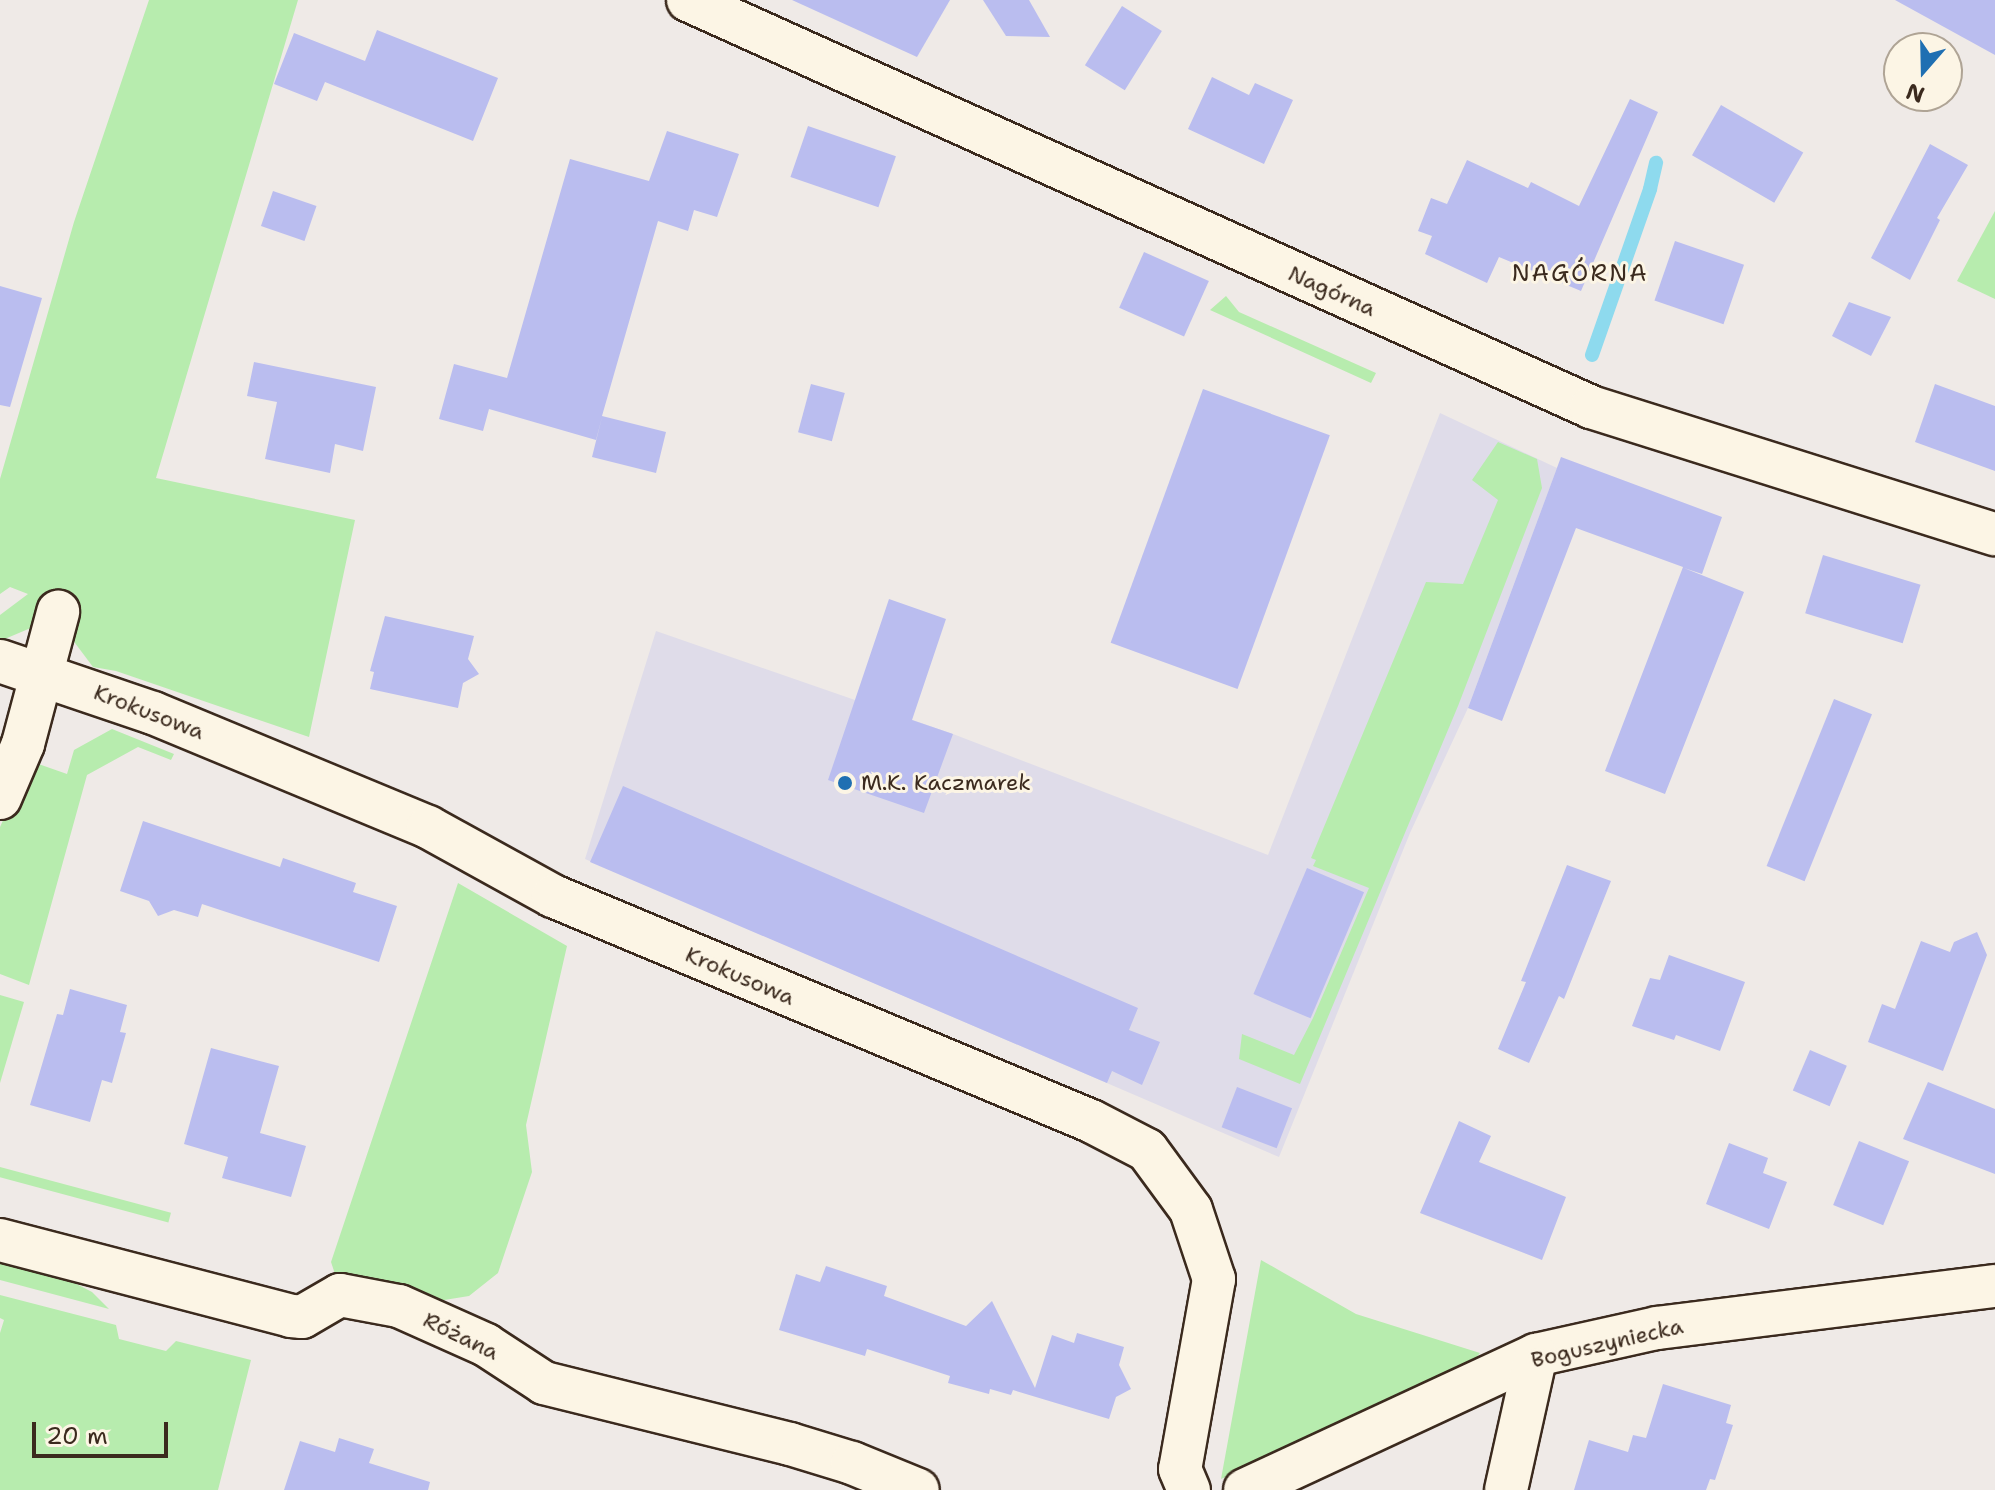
<!DOCTYPE html>
<meta charset="utf-8">
<style>
body{margin:0}
#map{position:relative;width:1995px;height:1490px;overflow:hidden;background:#efeae7;font-family:"Shantell Sans",sans-serif}
div>[style]{position:absolute}
.built>*{inset:0;background:#dfdce9}
.green>*{inset:0;background:#b7ecae;transform-origin:0 0}
.stream>*{height:14px;margin:-7px;padding:0 7px;transform-origin:7px;border-radius:7px;background:#8edaee}
.building>*{inset:0;background:#babdef;transform-origin:0 0}
.roads{filter:drop-shadow(2px 0 #3b2a1e) drop-shadow(-2px 0 #3b2a1e) drop-shadow(0 2px #3b2a1e) drop-shadow(0 -2px #3b2a1e)}
.minor>*{height:42px;margin:-21px;padding:0 21px;transform-origin:21px;border-radius:21px;background:#fcf5e5}
.dots>*{width:22px;height:22px;translate:-50% -50%;box-sizing:border-box;border:4px solid #fcf5e5;border-radius:50%}
span{translate:-50% -50%;white-space:nowrap;text-align:center;line-height:1.15;-webkit-text-stroke:6px #fcf5e5;paint-order:stroke}
.street-label{font-size:22px;color:#3b2a1e}
.poi-label{font-size:22px;color:#3b2a1e}
.left{translate:0 -50%;text-align:left}
.neighbourhood-label{font-size:24px;color:#3b2a1e;letter-spacing:2px}
.north{position:absolute;left:1883px;top:32px;width:80px;height:80px;box-sizing:border-box;background:#fcf5e5;border:2px solid #afa495;border-radius:50%;rotate:200deg;font-size:22px;font-weight:700;line-height:32px;text-align:center;color:#3b2a1e}
.north::after{content:'';display:block;margin:auto;width:28px;height:36px;background:#1f6fb2;clip-path:polygon(50% 0,100% 100%,50% 72%,0 100%)}
.scale{position:absolute;left:32px;top:1422px;width:136px;height:36px;box-sizing:border-box;border:4px solid #3b2a1e;border-top:0;padding-left:10px;font-size:24px;line-height:28px;white-space:nowrap;color:#3b2a1e;-webkit-text-stroke:6px #fcf5e5;paint-order:stroke}
</style>
<div id="map">
<div class="built">
<i style="clip-path:polygon(1440px 413px,1557px 468px,1468px 708px,1410px 833px,1279px 1157px,585px 859px,656px 631px,953px 734px,1268px 855px)"></i>
</div>
<div class="green">
<i style="clip-path:polygon(149px 0,298px 0,156px 478px,355px 520px,309px 737px,116px 671px,93px 667px,72px 639px,78px 608px,0 641px,0 615px,28px 594px,10px 587px,0 594px,0 479px,74px 222px)"></i>
<i style="clip-path:polygon(1995px 211px,1995px 299px,1957px 281px)"></i>
<i style="clip-path:polygon(1226px 296px,1239px 312px,1376px 373px,1371px 383px,1210px 310px)"></i>
<i style="clip-path:polygon(1498px 442px,1537px 459px,1542px 488px,1458px 706px,1300px 1084px,1239px 1059px,1242px 1034px,1294px 1055px,1313px 1018px,1369px 888px,1313px 866px,1316px 860px,1311px 858px,1426px 582px,1463px 584px,1498px 500px,1472px 480px)"></i>
<i style="clip-path:polygon(112px 729px,174px 754px,171px 760px,138px 747px,87px 775px,29px 985px,0 974px,0 827px,30px 761px,67px 774px,74px 750px)"></i>
<i style="clip-path:polygon(458px 883px,567px 946px,526px 1125px,532px 1172px,498px 1273px,469px 1296px,438px 1301px,339px 1286px,331px 1262px)"></i>
<i style="clip-path:polygon(0 995px,24px 1002px,0 1083px)"></i>
<i style="left:0;top:1167px;width:177px;height:10px;rotate:15deg"></i>
<i style="clip-path:polygon(1261px 1260px,1356px 1314px,1480px 1353px,1469px 1366px,1221px 1479px)"></i>
<i style="clip-path:polygon(0 1261px,65px 1278px,92px 1292px,109px 1309px,0 1280px)"></i>
<i style="clip-path:polygon(0 1295px,116px 1325px,119px 1339px,166px 1351px,176px 1341px,251px 1360px,218px 1490px,0 1490px,0 1333px,4px 1320px,0 1318px)"></i>
</div>
<div class="stream">
<i style="left:1592px;top:355px;width:176px;rotate:-70.7deg"></i>
<i style="left:1650px;top:189px;width:27px;rotate:-77deg"></i>
</div>
<div class="building">
<i style="clip-path:polygon(792px 0,950px 0,917px 57px)"></i>
<i style="clip-path:polygon(983px 0,1029px 0,1050px 37px,1006px 36px)"></i>
<i style="clip-path:polygon(1895px 0,1995px 0,1995px 55px)"></i>
<i style="left:1122px;top:6px;width:47px;height:70px;rotate:32deg"></i>
<i style="clip-path:polygon(377px 30px,498px 78px,473px 141px,325px 82px,317px 101px,274px 84px,294px 33px,365px 61px)"></i>
<i style="clip-path:polygon(1212px 77px,1249px 95px,1255px 83px,1293px 100px,1264px 164px,1188px 129px)"></i>
<i style="clip-path:polygon(1630px 99px,1658px 112px,1581px 291px,1499px 257px,1487px 283px,1425px 254px,1432px 236px,1418px 231px,1431px 198px,1447px 204px,1467px 160px,1528px 188px,1531px 182px,1579px 206px)"></i>
<i style="left:1721px;top:105px;width:95px;height:58px;rotate:30deg"></i>
<i style="left:808px;top:126px;width:93px;height:54px;rotate:19deg"></i>
<i style="clip-path:polygon(667px 131px,739px 154px,717px 217px,694px 210px,688px 231px,658px 221px,602px 416px,666px 432px,656px 473px,592px 457px,602px 417px,596px 440px,489px 409px,483px 431px,439px 419px,454px 364px,507px 378px,570px 159px,649px 181px)"></i>
<i style="clip-path:polygon(1930px 144px,1968px 165px,1937px 218px,1940px 220px,1910px 280px,1871px 258px)"></i>
<i style="left:273px;top:191px;width:46px;height:37px;rotate:19deg"></i>
<i style="left:1675px;top:241px;width:73px;height:63px;rotate:19deg"></i>
<i style="left:1144px;top:252px;width:71px;height:61px;rotate:24deg"></i>
<i style="clip-path:polygon(0 286px,42px 298px,10px 407px,0 405px)"></i>
<i style="clip-path:polygon(1849px 302px,1891px 317px,1871px 356px,1832px 336px)"></i>
<i style="clip-path:polygon(254px 362px,376px 387px,363px 451px,335px 444px,330px 473px,265px 459px,277px 402px,247px 396px)"></i>
<i style="left:811px;top:384px;width:35px;height:50px;rotate:15deg"></i>
<i style="clip-path:polygon(1935px 384px,1995px 406px,1995px 471px,1915px 442px)"></i>
<i style="left:1203px;top:389px;width:135px;height:270px;rotate:20deg"></i>
<i style="clip-path:polygon(1561px 457px,1722px 517px,1702px 574px,1684px 568px,1744px 592px,1665px 794px,1605px 771px,1683px 567px,1576px 528px,1502px 721px,1468px 708px)"></i>
<i style="left:1823px;top:555px;width:102px;height:61px;rotate:17deg"></i>
<i style="clip-path:polygon(889px 599px,946px 619px,912px 720px,953px 734px,924px 813px,828px 780px)"></i>
<i style="clip-path:polygon(385px 616px,474px 636px,468px 659px,479px 674px,463px 683px,458px 708px,370px 689px,374px 672px,370px 671px)"></i>
<i style="left:1834px;top:699px;width:41px;height:180px;rotate:22deg"></i>
<i style="clip-path:polygon(623px 786px,1138px 1008px,1129px 1030px,1160px 1042px,1142px 1085px,1112px 1071px,1107px 1083px,590px 862px)"></i>
<i style="clip-path:polygon(143px 821px,280px 867px,283px 858px,356px 883px,353px 892px,397px 906px,379px 962px,202px 904px,198px 917px,174px 910px,158px 916px,149px 901px,120px 891px)"></i>
<i style="clip-path:polygon(1567px 865px,1611px 881px,1564px 999px,1559px 996px,1529px 1063px,1498px 1049px,1526px 982px,1521px 981px)"></i>
<i style="left:1307px;top:868px;width:62px;height:137px;rotate:23deg"></i>
<i style="clip-path:polygon(1977px 932px,1987px 955px,1943px 1071px,1868px 1042px,1882px 1004px,1895px 1009px,1921px 941px,1950px 952px,1954px 942px)"></i>
<i style="clip-path:polygon(1669px 955px,1745px 982px,1720px 1051px,1676px 1035px,1674px 1040px,1632px 1026px,1650px 978px,1660px 980px)"></i>
<i style="clip-path:polygon(70px 989px,127px 1005px,120px 1032px,126px 1033px,112px 1083px,102px 1080px,90px 1122px,30px 1105px,57px 1014px,63px 1015px)"></i>
<i style="clip-path:polygon(211px 1048px,279px 1066px,260px 1133px,306px 1146px,291px 1197px,222px 1178px,228px 1157px,184px 1144px)"></i>
<i style="left:1810px;top:1050px;width:40px;height:44px;rotate:23deg"></i>
<i style="clip-path:polygon(1928px 1082px,1995px 1109px,1995px 1174px,1903px 1139px)"></i>
<i style="left:1237px;top:1087px;width:59px;height:43px;rotate:21deg"></i>
<i style="clip-path:polygon(1459px 1121px,1491px 1136px,1479px 1162px,1566px 1197px,1542px 1260px,1420px 1213px)"></i>
<i style="left:1859px;top:1141px;width:54px;height:69px;rotate:22deg"></i>
<i style="clip-path:polygon(1729px 1143px,1768px 1158px,1763px 1173px,1787px 1182px,1769px 1229px,1706px 1204px)"></i>
<i style="clip-path:polygon(826px 1266px,887px 1286px,884px 1296px,966px 1326px,992px 1301px,1035px 1388px,1052px 1335px,1074px 1343px,1077px 1333px,1124px 1347px,1119px 1365px,1131px 1389px,1116px 1397px,1109px 1419px,1013px 1390px,1011px 1395px,990px 1389px,989px 1394px,948px 1383px,950px 1376px,867px 1349px,865px 1356px,779px 1330px,796px 1274px,820px 1282px)"></i>
<i style="clip-path:polygon(1663px 1384px,1731px 1405px,1726px 1423px,1733px 1425px,1715px 1480px,1710px 1479px,1706px 1490px,1574px 1490px,1589px 1440px,1628px 1452px,1633px 1435px,1646px 1438px)"></i>
<i style="clip-path:polygon(339px 1438px,374px 1449px,369px 1463px,430px 1482px,428px 1490px,284px 1490px,300px 1441px,335px 1452px)"></i>
</div>
<div class="roads">
<div class="minor">
<i style="left:688px;top:0;width:990px;rotate:24.26deg"></i>
<i style="left:1591px;top:407px;width:423px;rotate:17.5deg"></i>
<i style="left:0;top:661px;width:162px;rotate:18.8deg"></i>
<i style="left:153px;top:713px;width:298px;rotate:22.5deg"></i>
<i style="left:428px;top:827px;width:143px;rotate:28.9deg"></i>
<i style="left:553px;top:896px;width:583px;rotate:22.7deg"></i>
<i style="left:1091px;top:1121px;width:63px;rotate:27.4deg"></i>
<i style="left:1147px;top:1150px;width:74px;rotate:53.7deg"></i>
<i style="left:1191px;top:1210px;width:73px;rotate:71.6deg"></i>
<i style="left:1214px;top:1279px;width:193px;rotate:100.1deg"></i>
<i style="left:1180px;top:1469px;width:23px;rotate:67deg"></i>
<i style="left:0;top:798px;width:59px;rotate:-66.9deg"></i>
<i style="left:23px;top:744px;width:137px;rotate:-75.1deg"></i>
<i style="left:0;top:1240px;width:301px;rotate:14.6deg"></i>
<i style="left:291px;top:1316px;width:11px;rotate:5deg"></i>
<i style="left:302px;top:1317px;width:44px;rotate:-30.1deg"></i>
<i style="left:340px;top:1295px;width:60px;rotate:10.6deg"></i>
<i style="left:399px;top:1306px;width:95px;rotate:24.1deg"></i>
<i style="left:486px;top:1345px;width:69px;rotate:33.2deg"></i>
<i style="left:544px;top:1383px;width:253px;rotate:13.9deg"></i>
<i style="left:790px;top:1444px;width:65px;rotate:17deg"></i>
<i style="left:852px;top:1463px;width:71px;rotate:22.2deg"></i>
<i style="left:1245px;top:1490px;width:321px;rotate:-24.9deg"></i>
<i style="left:1536px;top:1355px;width:124px;rotate:-12.6deg"></i>
<i style="left:1657px;top:1328px;width:341px;rotate:-7.1deg"></i>
<i style="left:1506px;top:1490px;width:138px;rotate:-77.5deg"></i>
</div>
</div>
<div class="dots">
<i style="left:845px;top:783px;background:#1f6fb2"></i>
</div>
<div class="street-label">
<span style="left:1332px;top:291px;rotate:24deg">Nagórna</span>
<span style="left:149px;top:712px;rotate:21deg">Krokusowa</span>
<span style="left:740px;top:976px;rotate:23deg">Krokusowa</span>
<span style="left:461px;top:1336px;rotate:26deg">Różana</span>
<span style="left:1607px;top:1343px;rotate:-13deg">Boguszyniecka</span>
</div>
<div class="poi-label">
<span class="left" style="left:861px;top:783px">M.K. Kaczmarek</span>
</div>
<div class="neighbourhood-label">
<span style="left:1580px;top:274px">NAGÓRNA</span>
</div>
<div class="north">N</div>
<div class="scale">20 m</div>
</div>
